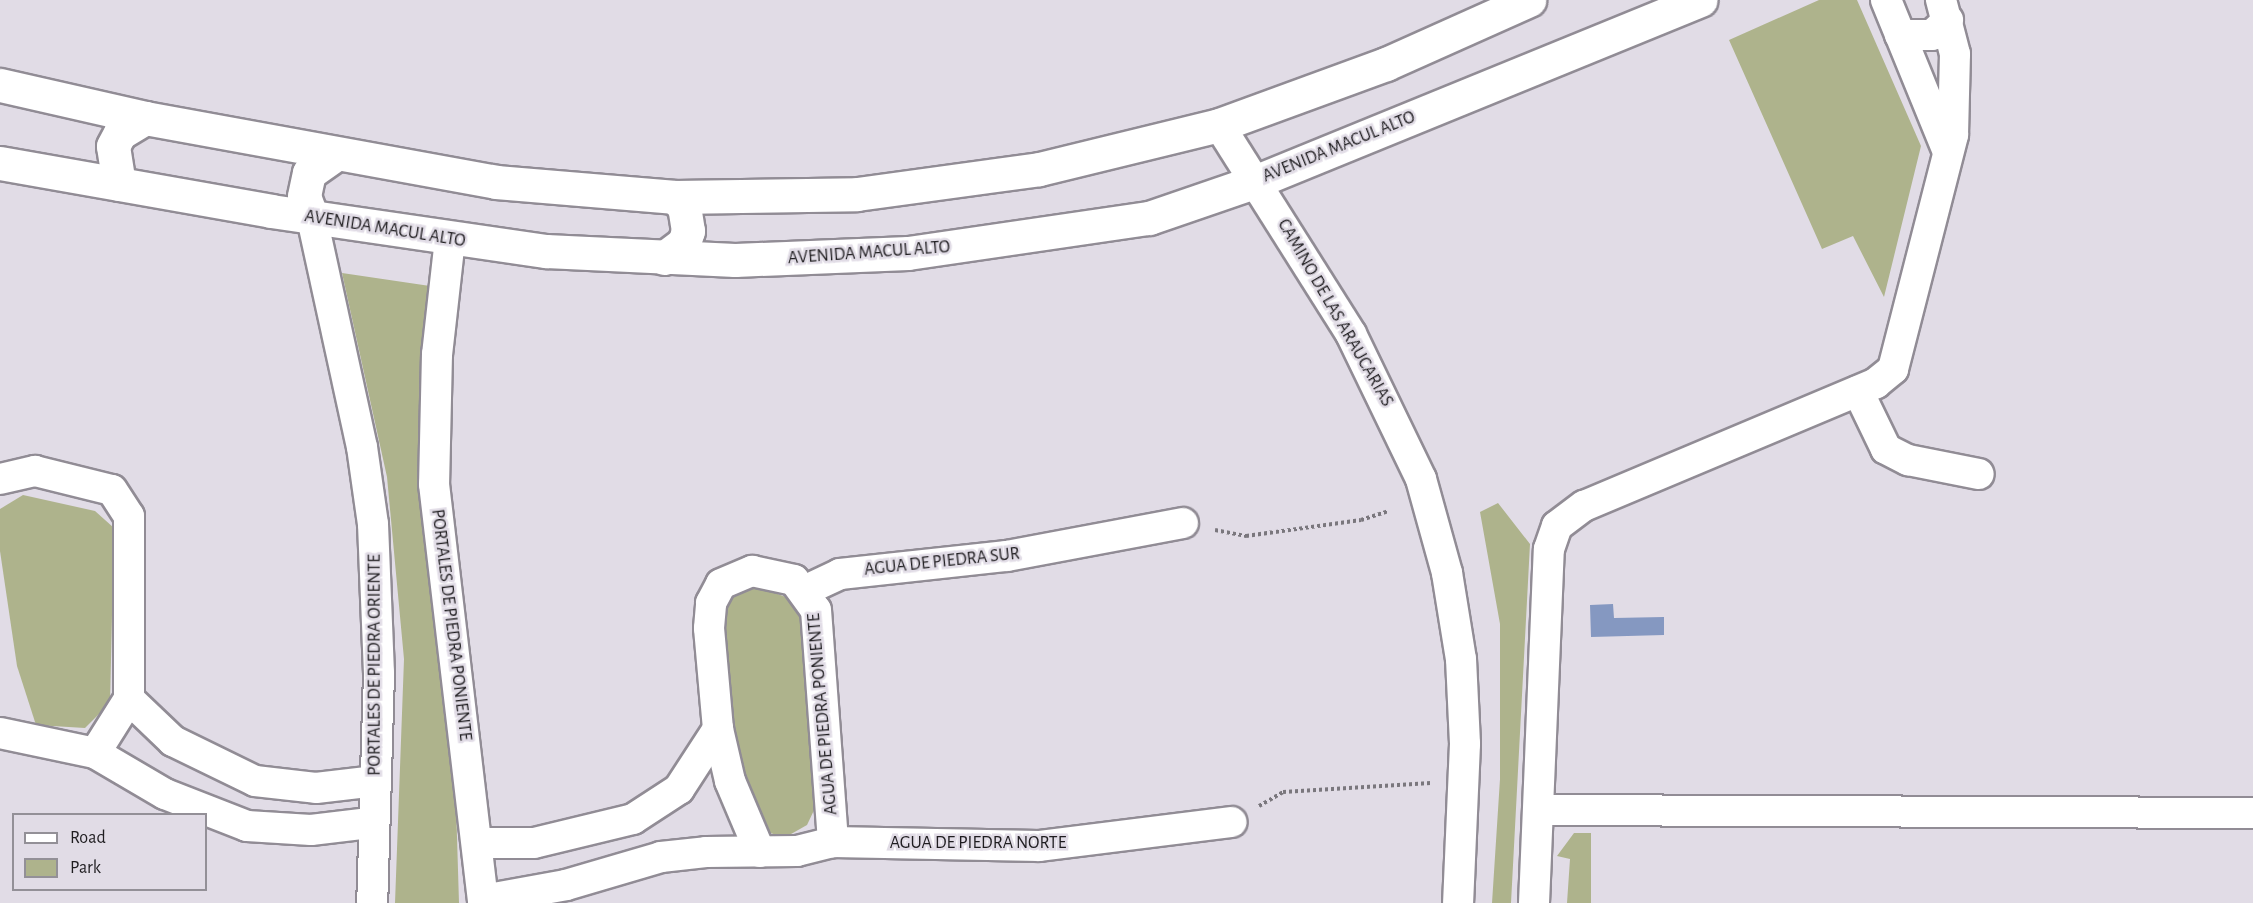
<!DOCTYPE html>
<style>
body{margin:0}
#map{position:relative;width:2253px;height:903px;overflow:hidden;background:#e1dce6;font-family:"Alegreya Sans",sans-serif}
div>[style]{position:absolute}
.green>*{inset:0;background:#aeb38c}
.water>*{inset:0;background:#8598c1}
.path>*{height:4px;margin-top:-2px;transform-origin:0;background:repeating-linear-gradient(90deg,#7a777d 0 3px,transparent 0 6px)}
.roads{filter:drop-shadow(2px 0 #918c95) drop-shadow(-2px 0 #918c95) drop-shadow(0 2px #918c95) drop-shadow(0 -2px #918c95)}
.minor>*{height:30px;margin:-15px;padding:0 15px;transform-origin:15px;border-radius:15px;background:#fff}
.tertiary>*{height:33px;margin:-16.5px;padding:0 16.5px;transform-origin:16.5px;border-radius:16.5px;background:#fff}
span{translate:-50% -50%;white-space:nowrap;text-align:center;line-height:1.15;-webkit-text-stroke:5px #e1dce6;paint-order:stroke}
.street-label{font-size:18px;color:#1f1d20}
.legend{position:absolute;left:12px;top:813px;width:195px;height:78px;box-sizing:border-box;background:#e1dce6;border:2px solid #939097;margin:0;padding:8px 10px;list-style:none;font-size:18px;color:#1f1d20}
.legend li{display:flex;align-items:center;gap:12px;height:30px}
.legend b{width:30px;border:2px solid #939097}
</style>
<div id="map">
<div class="green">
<i style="clip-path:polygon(1819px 0,1857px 0,1921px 146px,1884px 297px,1853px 236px,1822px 249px,1729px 40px)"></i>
<i style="clip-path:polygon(342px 273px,430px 286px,421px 413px,456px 804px,459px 903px,395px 903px,404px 659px,387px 477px)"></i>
<i style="clip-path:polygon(23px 495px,95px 511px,114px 528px,110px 703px,85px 728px,36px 725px,17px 666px,0 551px,0 509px)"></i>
<i style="clip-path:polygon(1498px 503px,1530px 544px,1511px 903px,1492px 903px,1500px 779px,1500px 624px,1480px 512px)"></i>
<i style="clip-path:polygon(756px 586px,794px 600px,803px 615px,816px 806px,807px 825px,784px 838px,760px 829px,738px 755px,723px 628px,729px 599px)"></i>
<i style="clip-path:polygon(1574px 833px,1591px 833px,1591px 903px,1567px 903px,1570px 859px,1557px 856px)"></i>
</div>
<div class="water">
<i style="clip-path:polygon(1613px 604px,1614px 618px,1664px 617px,1664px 635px,1591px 637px,1590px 605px)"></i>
</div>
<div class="path">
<i style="left:1215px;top:530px;width:32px;rotate:11deg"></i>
<i style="left:1246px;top:536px;width:116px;rotate:-7.9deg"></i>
<i style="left:1361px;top:520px;width:28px;rotate:-18deg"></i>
<i style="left:1259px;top:806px;width:28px;rotate:-30deg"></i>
<i style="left:1283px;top:792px;width:148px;rotate:-3.5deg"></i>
</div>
<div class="roads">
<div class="minor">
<i style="left:1886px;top:0;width:164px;rotate:67.8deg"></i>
<i style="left:1900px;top:35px;width:32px"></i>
<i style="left:1932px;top:35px;width:22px;rotate:-43deg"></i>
<i style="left:1219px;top:125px;width:247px;rotate:57.7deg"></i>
<i style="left:1351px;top:334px;width:161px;rotate:64.2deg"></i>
<i style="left:1421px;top:479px;width:98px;rotate:74.5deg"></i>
<i style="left:1447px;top:573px;width:87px;rotate:80.8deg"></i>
<i style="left:1461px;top:659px;width:85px;rotate:87.3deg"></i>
<i style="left:1465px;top:744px;width:159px;rotate:92.5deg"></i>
<i style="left:312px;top:218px;width:234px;rotate:77.7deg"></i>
<i style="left:362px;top:447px;width:78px;rotate:81.9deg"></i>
<i style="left:373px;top:524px;width:149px;rotate:87.7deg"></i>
<i style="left:379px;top:673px;width:230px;rotate:91.7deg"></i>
<i style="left:450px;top:239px;width:116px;rotate:96.4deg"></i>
<i style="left:437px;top:354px;width:130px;rotate:91.3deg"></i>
<i style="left:434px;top:484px;width:422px;rotate:83.3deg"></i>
<i style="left:1858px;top:391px;width:64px;rotate:64.2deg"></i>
<i style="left:1886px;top:449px;width:25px;rotate:27deg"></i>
<i style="left:1908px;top:460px;width:72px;rotate:11.2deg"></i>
<i style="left:0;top:479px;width:36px;rotate:-13deg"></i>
<i style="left:35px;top:471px;width:79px;rotate:13.9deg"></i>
<i style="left:112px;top:490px;width:31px;rotate:57deg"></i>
<i style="left:129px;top:516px;width:183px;rotate:90deg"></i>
<i style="left:129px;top:699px;width:61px;rotate:43.7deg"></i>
<i style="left:173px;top:741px;width:91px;rotate:26deg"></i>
<i style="left:255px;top:781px;width:61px;rotate:6.5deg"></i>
<i style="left:316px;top:788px;width:60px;rotate:-6.7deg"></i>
<i style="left:806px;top:590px;width:38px;rotate:-25deg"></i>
<i style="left:840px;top:574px;width:168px;rotate:-6.2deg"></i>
<i style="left:1007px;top:556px;width:179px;rotate:-10.6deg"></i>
<i style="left:0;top:733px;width:97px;rotate:11.9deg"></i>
<i style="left:95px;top:753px;width:81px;rotate:30.4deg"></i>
<i style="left:165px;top:794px;width:88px;rotate:21.3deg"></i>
<i style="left:247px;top:826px;width:64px;rotate:3.6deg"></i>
<i style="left:311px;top:830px;width:59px;rotate:-6.8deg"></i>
<i style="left:95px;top:753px;width:64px;rotate:-57.8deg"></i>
<i style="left:1539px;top:810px;width:714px;rotate:0.24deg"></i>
<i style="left:480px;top:843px;width:54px"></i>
<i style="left:534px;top:843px;width:102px;rotate:-13.6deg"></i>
<i style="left:633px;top:819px;width:55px;rotate:-33.1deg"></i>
<i style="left:679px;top:789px;width:72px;rotate:-57deg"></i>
<i style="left:760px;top:852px;width:77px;rotate:-112.9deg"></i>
<i style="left:730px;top:781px;width:53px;rotate:-103deg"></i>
<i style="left:718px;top:729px;width:101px;rotate:-95.1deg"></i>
<i style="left:709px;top:628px;width:25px;rotate:-85deg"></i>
<i style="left:711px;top:603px;width:21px;rotate:-62deg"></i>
<i style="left:721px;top:584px;width:34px;rotate:-23deg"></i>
<i style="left:752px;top:571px;width:43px;rotate:12.1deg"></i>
<i style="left:794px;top:580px;width:37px;rotate:54deg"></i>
<i style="left:816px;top:610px;width:233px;rotate:85.8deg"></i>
<i style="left:483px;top:900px;width:84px;rotate:-10.2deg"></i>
<i style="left:566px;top:885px;width:99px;rotate:-16.4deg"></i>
<i style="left:661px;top:857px;width:45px;rotate:-6.3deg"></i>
<i style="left:706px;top:852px;width:91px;rotate:-0.6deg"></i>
<i style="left:797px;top:851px;width:37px;rotate:-14deg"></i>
<i style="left:833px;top:842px;width:206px;rotate:1.1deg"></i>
<i style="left:1039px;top:846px;width:194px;rotate:-7.1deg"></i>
<i style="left:1534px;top:903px;width:354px;rotate:-87.6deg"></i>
<i style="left:1549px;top:549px;width:24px;rotate:-71deg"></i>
<i style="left:1557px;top:526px;width:34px;rotate:-37deg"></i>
<i style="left:1584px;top:506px;width:317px;rotate:-22.8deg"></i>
<i style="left:1876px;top:383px;width:22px;rotate:-39deg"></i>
<i style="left:1893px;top:369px;width:242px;rotate:-75.6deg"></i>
<i style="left:1953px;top:135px;width:81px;rotate:-88.6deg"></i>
<i style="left:1955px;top:54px;width:56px;rotate:-104.5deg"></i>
</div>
<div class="tertiary">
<i style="left:0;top:85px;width:149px;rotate:12.8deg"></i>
<i style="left:145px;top:118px;width:357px;rotate:10.3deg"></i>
<i style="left:496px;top:182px;width:180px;rotate:4.8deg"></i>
<i style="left:675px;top:197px;width:182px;rotate:-0.9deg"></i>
<i style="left:857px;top:194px;width:184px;rotate:-7.8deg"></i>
<i style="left:1039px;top:169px;width:185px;rotate:-13.7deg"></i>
<i style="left:1219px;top:125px;width:178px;rotate:-20.1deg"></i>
<i style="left:1386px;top:64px;width:157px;rotate:-24.1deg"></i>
<i style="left:0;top:163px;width:275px;rotate:10deg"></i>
<i style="left:271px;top:211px;width:278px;rotate:8.3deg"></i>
<i style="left:546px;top:251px;width:189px;rotate:2.7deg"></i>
<i style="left:735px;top:260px;width:173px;rotate:-2.3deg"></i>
<i style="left:908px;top:253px;width:244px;rotate:-8.3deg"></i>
<i style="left:1149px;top:218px;width:114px;rotate:-18.9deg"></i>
<i style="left:1257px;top:181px;width:479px;rotate:-22.2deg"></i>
<i style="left:119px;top:184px;width:38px;rotate:-99deg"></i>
<i style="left:113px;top:146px;width:15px;rotate:-62deg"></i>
<i style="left:120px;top:133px;width:29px;rotate:-31deg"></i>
<i style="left:312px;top:218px;width:23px;rotate:-110deg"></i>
<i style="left:304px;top:196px;width:24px;rotate:-78deg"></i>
<i style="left:309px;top:173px;width:33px;rotate:-35deg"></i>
<i style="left:664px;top:258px;width:25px;rotate:-37deg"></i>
<i style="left:684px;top:243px;width:13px;rotate:-72deg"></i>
<i style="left:688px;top:231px;width:24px;rotate:-99deg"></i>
<i style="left:684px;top:207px;width:13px;rotate:-132deg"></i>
</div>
</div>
<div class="street-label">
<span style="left:1339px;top:147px;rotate:-22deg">AVENIDA MACUL ALTO</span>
<span style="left:385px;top:229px;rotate:9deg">AVENIDA MACUL ALTO</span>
<span style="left:869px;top:253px;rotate:-4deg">AVENIDA MACUL ALTO</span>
<span style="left:1335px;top:313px;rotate:60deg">CAMINO DE LAS ARAUCARIAS</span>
<span style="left:942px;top:562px;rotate:-6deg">AGUA DE PIEDRA SUR</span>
<span style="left:451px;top:625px;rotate:83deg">PORTALES DE PIEDRA PONIENTE</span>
<span style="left:375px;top:665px;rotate:-90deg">PORTALES DE PIEDRA ORIENTE</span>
<span style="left:823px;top:714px;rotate:-95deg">AGUA DE PIEDRA PONIENTE</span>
<span style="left:978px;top:843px">AGUA DE PIEDRA NORTE</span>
</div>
<ul class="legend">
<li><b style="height:8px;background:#fff"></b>Road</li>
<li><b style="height:16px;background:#aeb38c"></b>Park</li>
</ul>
</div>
